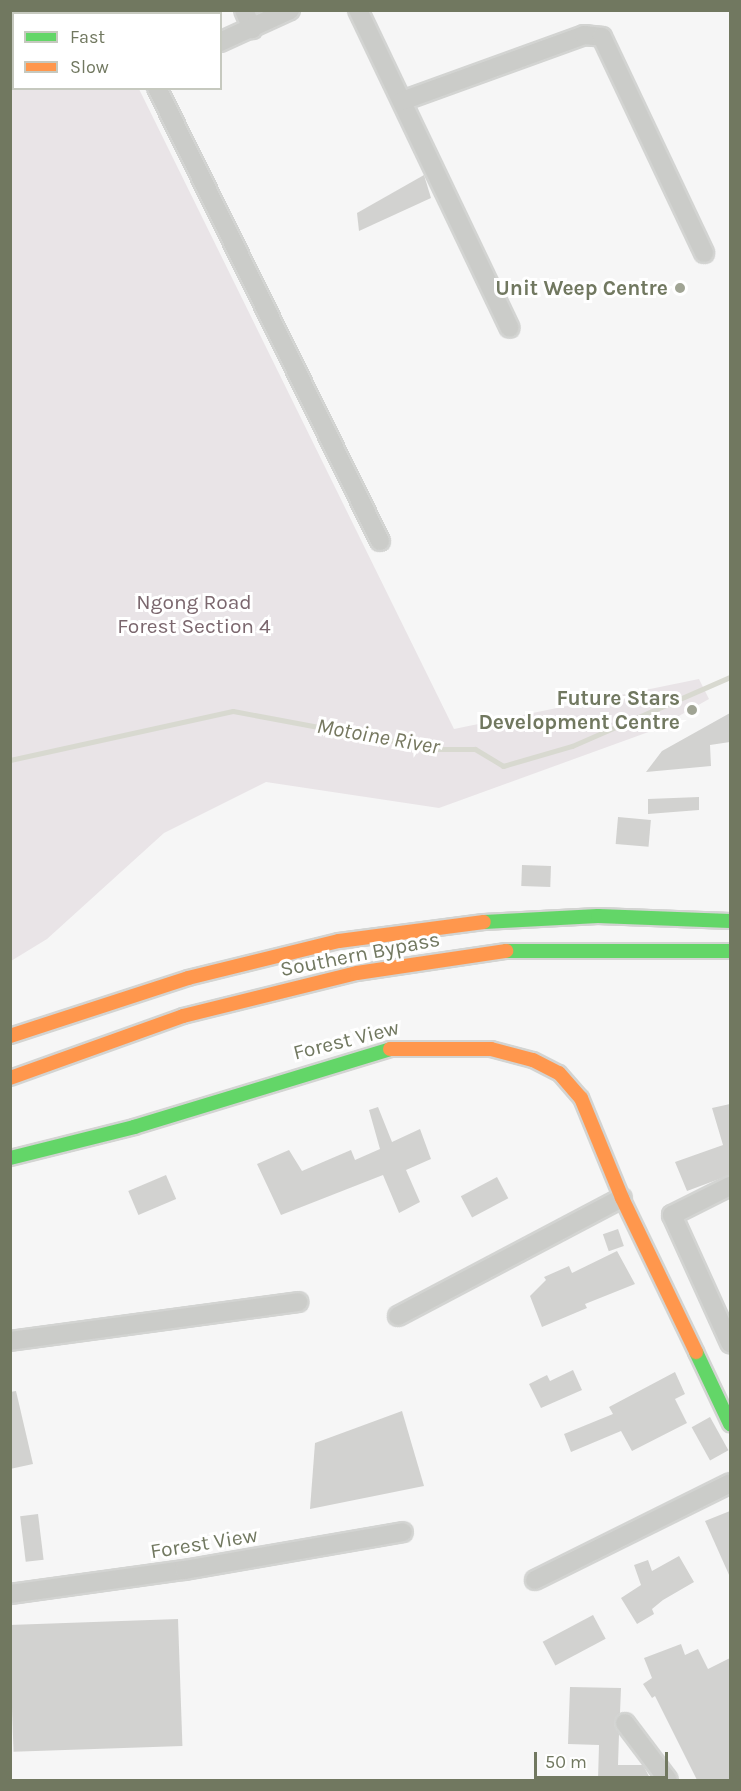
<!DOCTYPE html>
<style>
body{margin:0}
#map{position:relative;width:741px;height:1791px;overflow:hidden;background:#f6f6f6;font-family:Karla,sans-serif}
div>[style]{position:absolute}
.green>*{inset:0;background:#e9e4e7}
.stream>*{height:5px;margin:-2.5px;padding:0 2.5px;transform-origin:2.5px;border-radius:2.5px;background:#d8d9d0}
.building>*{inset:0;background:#d2d2d0;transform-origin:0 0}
.roads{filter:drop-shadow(2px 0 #d3d4d2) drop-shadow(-2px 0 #d3d4d2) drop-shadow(0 2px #d3d4d2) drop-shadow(0 -2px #d3d4d2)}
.street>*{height:18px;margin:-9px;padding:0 9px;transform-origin:9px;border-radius:9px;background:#cbccc9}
.fast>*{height:14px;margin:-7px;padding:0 7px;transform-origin:7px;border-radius:7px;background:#63d668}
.slow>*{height:14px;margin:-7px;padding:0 7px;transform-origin:7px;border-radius:7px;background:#ff974d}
.dots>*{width:16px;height:16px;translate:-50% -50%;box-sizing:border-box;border:3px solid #fff;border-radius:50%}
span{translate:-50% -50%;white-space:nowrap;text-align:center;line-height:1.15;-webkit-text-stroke:6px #fff;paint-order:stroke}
.poi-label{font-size:21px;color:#717860;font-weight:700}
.right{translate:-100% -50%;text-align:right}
.park-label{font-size:21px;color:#7b676e}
.street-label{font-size:21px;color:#717860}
.water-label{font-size:22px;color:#767860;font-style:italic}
.frame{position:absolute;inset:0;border:12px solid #717860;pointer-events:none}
.legend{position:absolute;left:12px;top:12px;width:210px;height:78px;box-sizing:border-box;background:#fff;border:2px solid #c6c9bf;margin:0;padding:8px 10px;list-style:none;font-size:18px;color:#717860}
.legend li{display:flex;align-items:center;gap:12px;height:30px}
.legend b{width:30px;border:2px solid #c6c9bf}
.scale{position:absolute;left:534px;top:1752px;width:134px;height:27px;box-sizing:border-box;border:3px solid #717860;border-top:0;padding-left:8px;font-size:18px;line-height:21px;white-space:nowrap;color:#717860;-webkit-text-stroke:4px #fff;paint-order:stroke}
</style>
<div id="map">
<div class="green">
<i style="clip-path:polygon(11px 10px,101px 11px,103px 13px,14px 14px,14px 88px,139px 89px,454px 729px,699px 679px,709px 699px,654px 730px,439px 808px,266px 782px,164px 833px,47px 939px,11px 961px)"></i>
</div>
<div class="stream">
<i style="left:10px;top:760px;width:228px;rotate:-12.4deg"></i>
<i style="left:233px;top:711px;width:207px;rotate:10.6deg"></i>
<i style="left:436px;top:749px;width:39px"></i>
<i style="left:475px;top:749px;width:33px;rotate:31deg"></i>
<i style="left:503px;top:766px;width:72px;rotate:-16.2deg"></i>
<i style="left:572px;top:746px;width:172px;rotate:-23.6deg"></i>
</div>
<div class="building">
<i style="clip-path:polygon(424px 175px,431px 198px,359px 231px,357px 213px)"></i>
<i style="clip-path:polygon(730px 713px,730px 742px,710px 745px,711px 766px,646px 772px,662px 751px)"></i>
<i style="clip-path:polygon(699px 797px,699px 810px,648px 814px,648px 799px)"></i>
<i style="left:618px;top:817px;width:33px;height:27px;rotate:5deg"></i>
<i style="left:522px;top:865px;width:29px;height:21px;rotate:2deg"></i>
<i style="clip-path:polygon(730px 1104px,730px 1175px,687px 1191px,675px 1162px,723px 1145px,712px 1108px)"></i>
<i style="clip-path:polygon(378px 1107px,392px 1142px,420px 1129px,431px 1159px,406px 1170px,420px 1202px,399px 1213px,383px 1175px,281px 1215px,257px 1164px,289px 1150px,302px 1171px,351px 1150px,355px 1160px,380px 1149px,369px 1110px)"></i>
<i style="left:166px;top:1175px;width:26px;height:41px;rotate:67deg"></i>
<i style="left:497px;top:1177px;width:24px;height:41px;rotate:62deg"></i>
<i style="left:618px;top:1229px;width:18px;height:16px;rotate:71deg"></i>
<i style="clip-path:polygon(617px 1251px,635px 1284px,585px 1304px,587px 1308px,542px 1327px,530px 1296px,546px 1280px,544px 1277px,569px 1266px,572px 1273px)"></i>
<i style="clip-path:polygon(573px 1370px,582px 1390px,541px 1408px,529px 1384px,547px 1375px,550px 1381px)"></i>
<i style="clip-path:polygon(675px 1372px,685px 1394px,675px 1399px,687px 1423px,632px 1451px,621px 1431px,571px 1452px,564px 1434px,613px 1414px,609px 1407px)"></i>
<i style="clip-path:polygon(16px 1391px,33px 1464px,10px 1469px,10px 1392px)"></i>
<i style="clip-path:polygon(402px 1411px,424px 1486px,310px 1509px,315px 1443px)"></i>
<i style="left:710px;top:1417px;width:38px;height:21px;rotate:61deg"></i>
<i style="clip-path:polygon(730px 1511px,730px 1577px,705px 1521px)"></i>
<i style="left:38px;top:1514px;width:46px;height:18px;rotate:83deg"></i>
<i style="clip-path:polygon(679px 1556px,694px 1582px,663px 1600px,652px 1609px,654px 1614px,637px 1624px,621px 1598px,641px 1585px,634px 1565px,648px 1560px,652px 1571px)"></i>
<i style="left:593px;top:1615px;width:27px;height:57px;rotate:62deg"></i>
<i style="left:178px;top:1619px;width:127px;height:169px;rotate:88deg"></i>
<i style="clip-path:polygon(681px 1644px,685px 1655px,698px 1649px,708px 1669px,730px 1658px,730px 1780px,697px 1780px,655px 1696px,652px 1698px,643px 1684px,652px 1678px,644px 1658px)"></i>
<i style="clip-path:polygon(570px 1687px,621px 1688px,620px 1713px,614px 1724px,619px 1734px,618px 1765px,643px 1765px,651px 1780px,598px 1780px,599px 1745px,568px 1744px)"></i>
</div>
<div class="roads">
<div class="street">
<i style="left:119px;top:10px;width:4px;rotate:63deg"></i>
<i style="left:244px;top:10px;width:21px;rotate:67deg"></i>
<i style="left:358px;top:10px;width:352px;rotate:64.5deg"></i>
<i style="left:220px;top:42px;width:77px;rotate:-24.6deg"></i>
<i style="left:157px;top:88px;width:505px;rotate:63.79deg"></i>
<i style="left:402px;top:101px;width:194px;rotate:-19.9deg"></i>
<i style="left:584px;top:35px;width:18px;rotate:6deg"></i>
<i style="left:602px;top:37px;width:239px;rotate:64.7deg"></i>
<i style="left:730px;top:1186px;width:65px;rotate:153.4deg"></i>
<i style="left:672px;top:1215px;width:141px;rotate:65.6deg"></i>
<i style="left:398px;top:1316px;width:253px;rotate:-27.8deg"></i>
<i style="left:10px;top:1341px;width:291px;rotate:-7.7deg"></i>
<i style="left:535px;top:1580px;width:218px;rotate:-26.4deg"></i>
<i style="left:10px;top:1594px;width:176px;rotate:-7.9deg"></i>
<i style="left:184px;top:1570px;width:222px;rotate:-9.8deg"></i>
<i style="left:625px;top:1723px;width:71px;rotate:53deg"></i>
</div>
<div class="fast">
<i style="left:484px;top:922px;width:114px;rotate:-3deg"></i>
<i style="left:598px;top:916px;width:132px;rotate:2.2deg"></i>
<i style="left:506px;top:951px;width:224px"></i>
<i style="left:10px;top:1158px;width:128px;rotate:-14deg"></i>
<i style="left:134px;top:1127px;width:268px;rotate:-16.9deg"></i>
<i style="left:696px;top:1352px;width:80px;rotate:64.7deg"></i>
</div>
<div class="slow">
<i style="left:10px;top:1036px;width:187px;rotate:-18deg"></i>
<i style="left:188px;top:978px;width:155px;rotate:-13.8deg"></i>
<i style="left:339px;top:941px;width:146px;rotate:-7.5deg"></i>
<i style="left:390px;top:1049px;width:101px"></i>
<i style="left:491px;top:1049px;width:43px;rotate:14.7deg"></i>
<i style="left:533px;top:1060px;width:29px;rotate:27deg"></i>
<i style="left:559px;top:1073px;width:33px;rotate:49deg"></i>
<i style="left:581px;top:1098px;width:108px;rotate:67.7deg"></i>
<i style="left:622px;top:1198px;width:171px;rotate:64.3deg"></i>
<i style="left:10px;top:1078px;width:184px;rotate:-19.7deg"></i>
<i style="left:183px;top:1016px;width:179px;rotate:-13.9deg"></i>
<i style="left:357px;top:973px;width:151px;rotate:-8.4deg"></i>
</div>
</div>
<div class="dots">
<i style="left:680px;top:288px;background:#a0a494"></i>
<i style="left:692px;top:710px;background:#a0a494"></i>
</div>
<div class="poi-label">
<span class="right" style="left:668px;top:288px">Unit Weep Centre</span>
<span class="right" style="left:680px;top:710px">Future Stars<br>Development Centre</span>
</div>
<div class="park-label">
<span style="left:194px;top:614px">Ngong Road<br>Forest Section 4</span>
</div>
<div class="street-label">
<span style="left:360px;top:954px;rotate:-11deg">Southern Bypass</span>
<span style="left:346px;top:1040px;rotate:-14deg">Forest View</span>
<span style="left:204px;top:1543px;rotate:-9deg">Forest View</span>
</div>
<div class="water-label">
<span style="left:378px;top:737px;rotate:10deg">Motoine River</span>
</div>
<div class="frame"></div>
<ul class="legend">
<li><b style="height:8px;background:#63d668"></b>Fast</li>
<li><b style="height:8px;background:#ff974d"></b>Slow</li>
</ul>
<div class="scale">50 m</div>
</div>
